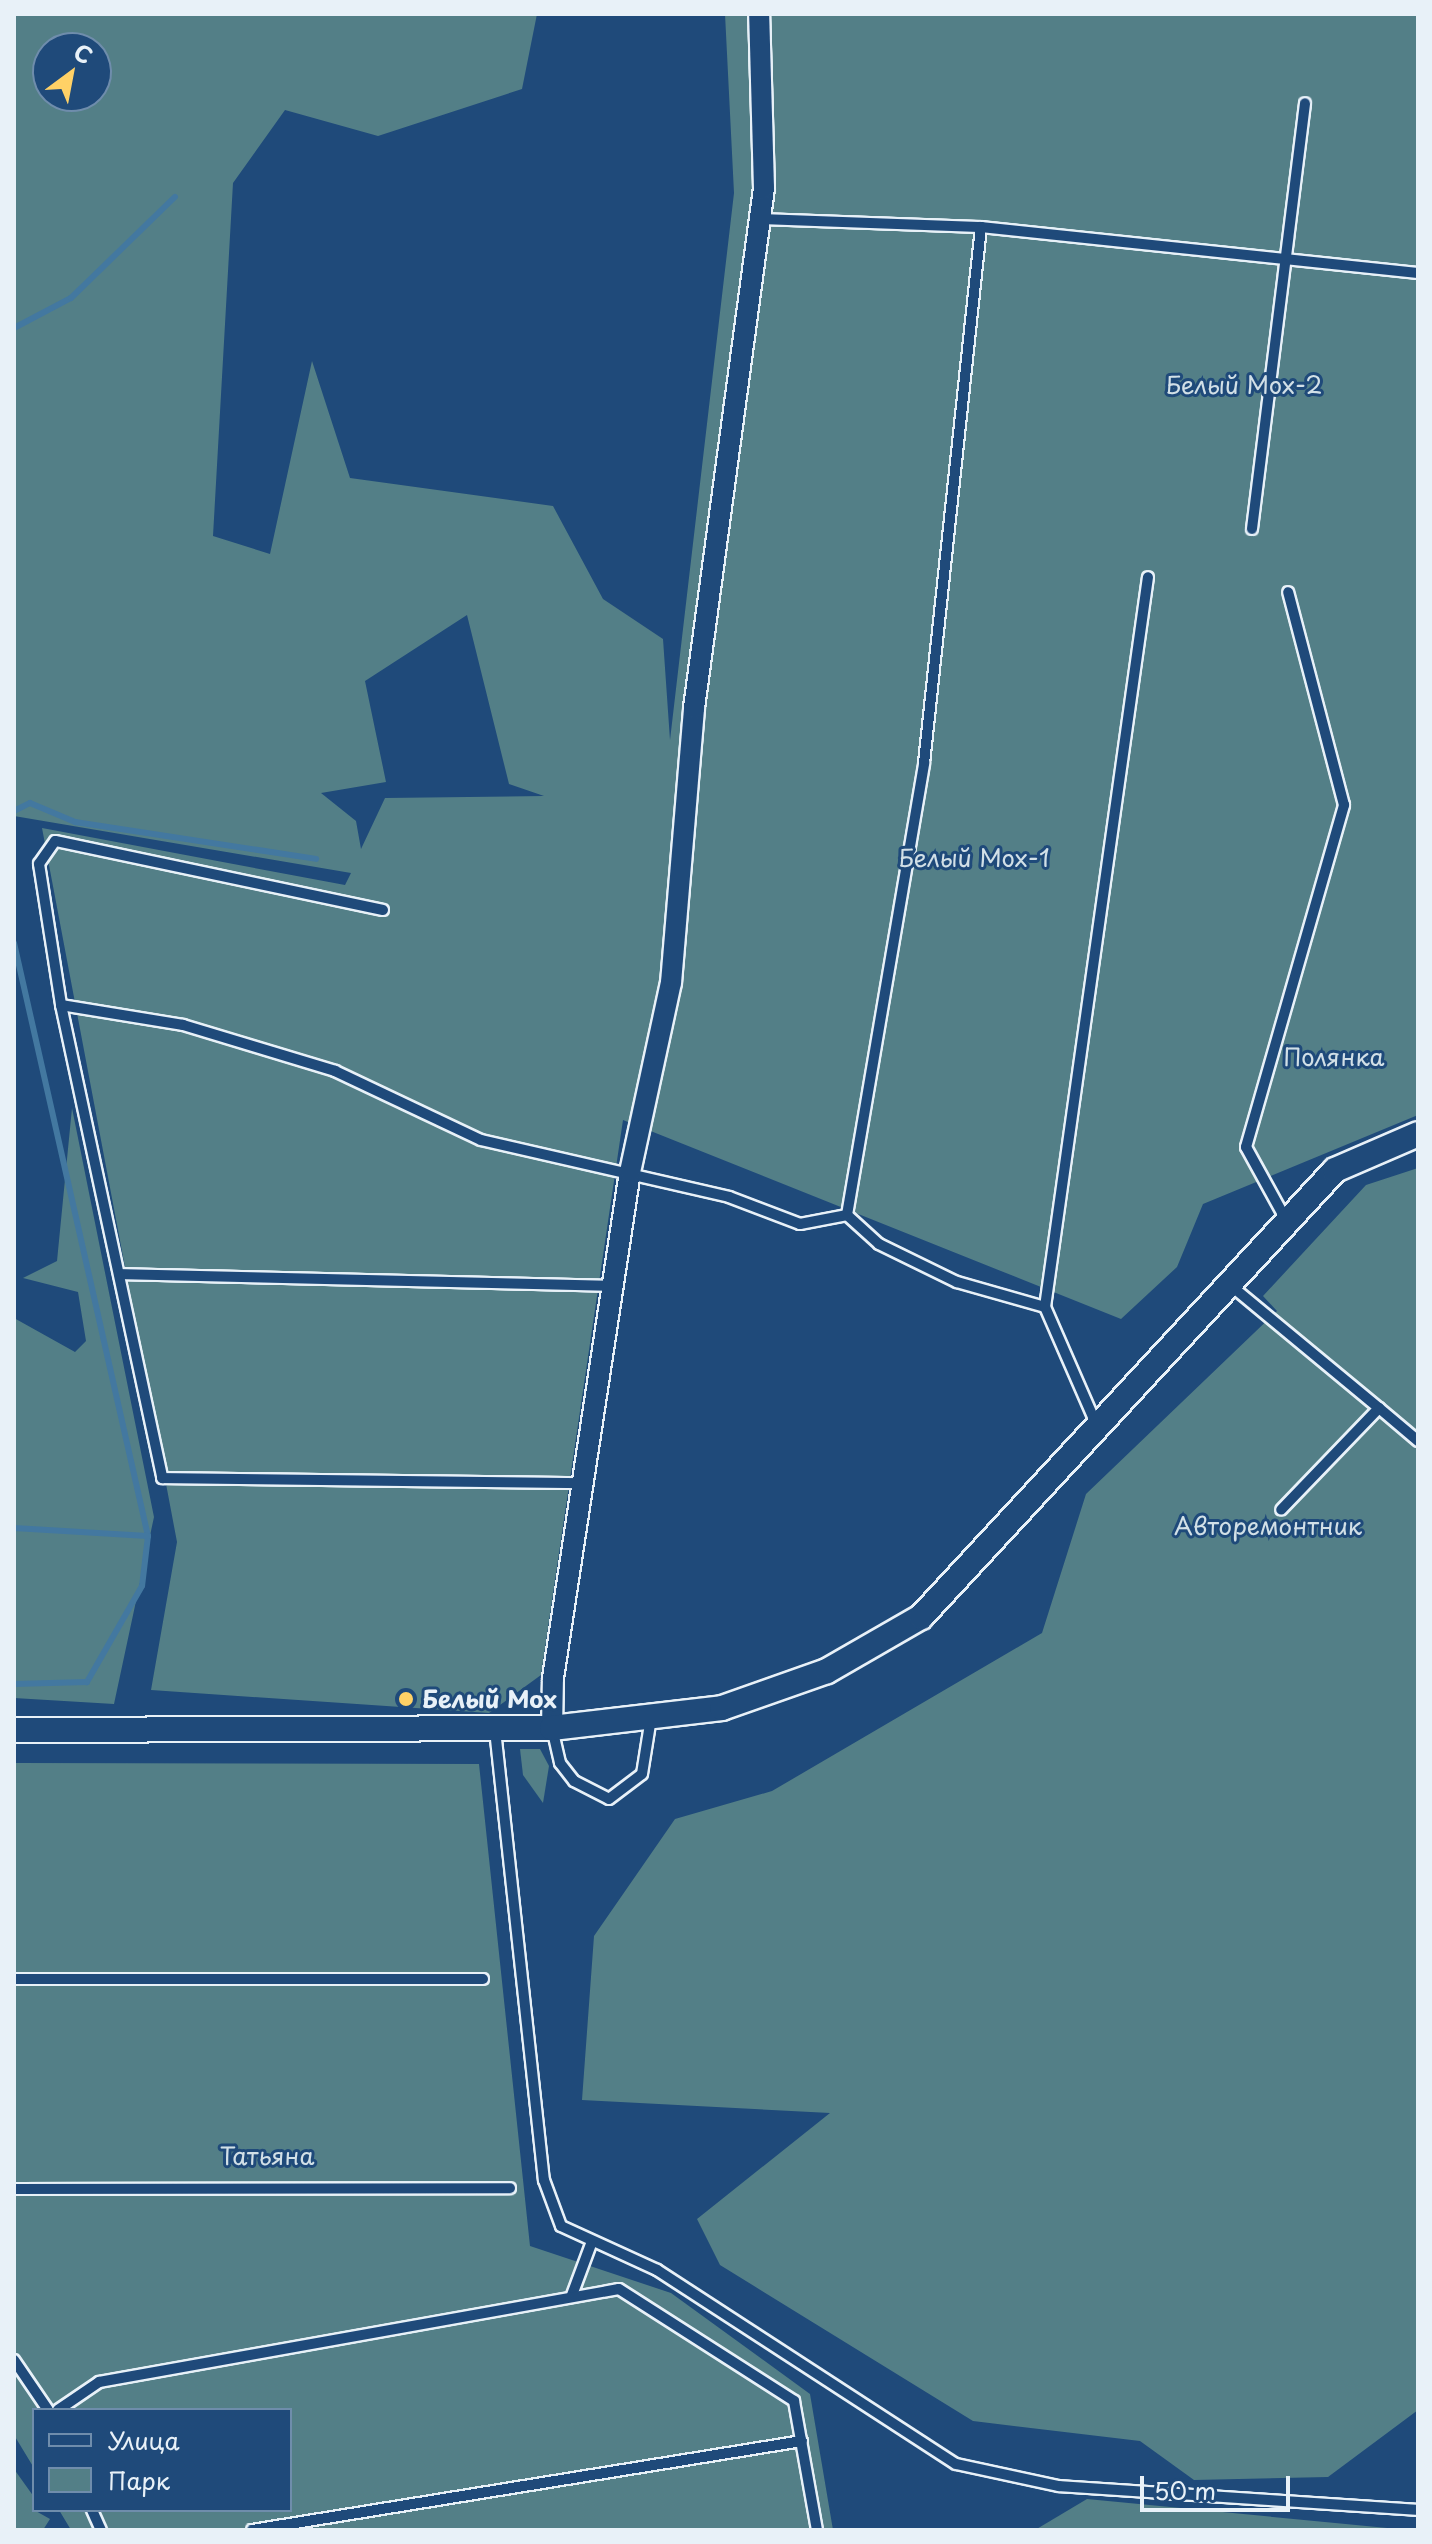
<!DOCTYPE html>
<meta charset="utf-8">
<style>
body{margin:0}
#map{position:relative;width:1432px;height:2544px;overflow:hidden;background:#1f4a7a;font-family:"Playpen Sans",sans-serif}
div>[style]{position:absolute}
.green>*{inset:0;background:#537f87}
.stream>*{height:6px;margin:-3px;padding:0 3px;transform-origin:3px;border-radius:3px;background:#4378a0}
.roads{filter:drop-shadow(2px 0 #e8f1f8) drop-shadow(-2px 0 #e8f1f8) drop-shadow(0 2px #e8f1f8) drop-shadow(0 -2px #e8f1f8)}
.service>*{height:10px;margin:-5px;padding:0 5px;transform-origin:5px;border-radius:5px;background:#1f4a7a}
.minor>*{height:20px;margin:-10px;padding:0 10px;transform-origin:10px;border-radius:10px;background:#1f4a7a}
.tertiary>*{height:24px;margin:-12px;padding:0 12px;transform-origin:12px;border-radius:12px;background:#1f4a7a}
.dots>*{width:22px;height:22px;translate:-50% -50%;box-sizing:border-box;border:4px solid #1f4a7a;border-radius:50%}
span{translate:-50% -50%;white-space:nowrap;text-align:center;line-height:1.15;-webkit-text-stroke:6px #1f4a7a;paint-order:stroke}
.park-label{font-size:24px;color:#d2e0e7}
.poi-label{font-size:24px;color:#e8f1f8;font-weight:700}
.left{translate:0 -50%;text-align:left}
.frame{position:absolute;inset:0;border:16px solid #e8f1f8;pointer-events:none}
.legend{position:absolute;left:32px;top:2408px;width:260px;height:104px;box-sizing:border-box;background:#1f4a7a;border:2px solid #6f8dac;margin:0;padding:10px 14px;list-style:none;font-size:24px;color:#e8f1f8}
.legend li{display:flex;align-items:center;gap:16px;height:40px}
.legend b{width:40px;border:2px solid #6f8dac}
.north{position:absolute;left:32px;top:32px;width:80px;height:80px;box-sizing:border-box;background:#1f4a7a;border:2px solid #6f8dac;border-radius:50%;rotate:32deg;font-size:22px;font-weight:700;line-height:32px;text-align:center;color:#e8f1f8}
.north::after{content:'';display:block;margin:auto;width:28px;height:36px;background:#ffd166;clip-path:polygon(50% 0,100% 100%,50% 72%,0 100%)}
.scale{position:absolute;left:1140px;top:2476px;width:150px;height:36px;box-sizing:border-box;border:4px solid #e8f1f8;border-top:0;padding-left:10px;font-size:24px;line-height:28px;white-space:nowrap;color:#e8f1f8;-webkit-text-stroke:6px #1f4a7a;paint-order:stroke}
</style>
<div id="map">
<div class="green">
<i style="clip-path:polygon(evenodd,14px 14px,537px 14px,522px 89px,378px 136px,285px 110px,233px 183px,213px 536px,270px 554px,312px 361px,350px 478px,553px 506px,603px 599px,663px 639px,670px 740px,734px 193px,725px 14px,1418px 14px,1418px 1115px,1203px 1204px,1177px 1267px,1121px 1319px,623px 1120px,541px 1675px,489px 1713px,151px 1690px,177px 1542px,42px 828px,345px 885px,351px 873px,14px 816px,14px 14px,48px 48px,96px 48px,96px 96px,48px 96px,48px 48px,14px 14px,467px 615px,509px 784px,544px 796px,385px 798px,361px 849px,356px 821px,321px 793px,386px 782px,365px 681px,467px 615px)"></i>
<i style="clip-path:polygon(72px 1108px,154px 1517px,114px 1704px,14px 1698px,14px 1318px,75px 1352px,86px 1341px,78px 1292px,23px 1278px,57px 1261px)"></i>
<i style="clip-path:polygon(1418px 1168px,1418px 2410px,1328px 2477px,1194px 2480px,1140px 2441px,973px 2421px,720px 2265px,697px 2219px,830px 2113px,582px 2100px,594px 1936px,675px 1819px,772px 1791px,1042px 1633px,1086px 1494px,1277px 1311px,1263px 1296px,1366px 1185px)"></i>
<i style="clip-path:polygon(520px 1749px,540px 1749px,549px 1766px,543px 1803px,523px 1775px)"></i>
<i style="clip-path:polygon(14px 1763px,479px 1764px,530px 2246px,671px 2293px,810px 2394px,833px 2530px,71px 2530px,59px 2510px,290px 2510px,290px 2410px,34px 2410px,34px 2468px,14px 2435px)"></i>
<i style="clip-path:polygon(14px 2469px,34px 2497px,34px 2510px,50px 2519px,43px 2530px,14px 2530px)"></i>
<i style="clip-path:polygon(1087px 2499px,1408px 2530px,1035px 2530px)"></i>
</div>
<div class="stream">
<i style="left:14px;top:328px;width:64px;rotate:-27.8deg"></i>
<i style="left:71px;top:298px;width:145px;rotate:-44.2deg"></i>
<i style="left:14px;top:811px;width:18px;rotate:-27deg"></i>
<i style="left:30px;top:803px;width:49px;rotate:22.9deg"></i>
<i style="left:75px;top:822px;width:244px;rotate:8.7deg"></i>
<i style="left:14px;top:943px;width:608px;rotate:77.27deg"></i>
<i style="left:148px;top:1536px;width:50px;rotate:96.8deg"></i>
<i style="left:142px;top:1586px;width:111px;rotate:119.8deg"></i>
<i style="left:87px;top:1682px;width:73px;rotate:178.4deg"></i>
<i style="left:14px;top:1528px;width:134px;rotate:3.4deg"></i>
</div>
<div class="roads">
<div class="service">
<i style="left:759px;top:219px;width:222px;rotate:2.1deg"></i>
<i style="left:981px;top:227px;width:439px;rotate:6deg"></i>
<i style="left:1252px;top:529px;width:429px;rotate:-82.9deg"></i>
<i style="left:383px;top:910px;width:335px;rotate:-168.1deg"></i>
<i style="left:55px;top:841px;width:28px;rotate:125deg"></i>
<i style="left:39px;top:864px;width:143px;rotate:81.1deg"></i>
<i style="left:61px;top:1005px;width:484px;rotate:77.9deg"></i>
<i style="left:162px;top:1478px;width:420px;rotate:0.7deg"></i>
<i style="left:61px;top:1005px;width:124px;rotate:9.3deg"></i>
<i style="left:183px;top:1025px;width:159px;rotate:16.8deg"></i>
<i style="left:335px;top:1071px;width:161px;rotate:25.3deg"></i>
<i style="left:481px;top:1140px;width:254px;rotate:12.9deg"></i>
<i style="left:729px;top:1197px;width:76px;rotate:20.8deg"></i>
<i style="left:800px;top:1224px;width:48px;rotate:-10.8deg"></i>
<i style="left:847px;top:1215px;width:43px;rotate:42.2deg"></i>
<i style="left:879px;top:1244px;width:87px;rotate:26deg"></i>
<i style="left:957px;top:1282px;width:91px;rotate:15.9deg"></i>
<i style="left:847px;top:1215px;width:459px;rotate:-80.3deg"></i>
<i style="left:924px;top:763px;width:539px;rotate:-83.93deg"></i>
<i style="left:1285px;top:1218px;width:81px;rotate:-118.8deg"></i>
<i style="left:1246px;top:1147px;width:356px;rotate:-74deg"></i>
<i style="left:1344px;top:805px;width:220px;rotate:-104.7deg"></i>
<i style="left:121px;top:1274px;width:491px;rotate:1.4deg"></i>
<i style="left:1229px;top:1284px;width:195px;rotate:39.6deg"></i>
<i style="left:1379px;top:1408px;width:141px;rotate:133.9deg"></i>
<i style="left:1379px;top:1408px;width:51px;rotate:40.2deg"></i>
<i style="left:1097px;top:1426px;width:130px;rotate:-113.6deg"></i>
<i style="left:1045px;top:1307px;width:737px;rotate:-81.97deg"></i>
<i style="left:552px;top:1728px;width:36px;rotate:77deg"></i>
<i style="left:560px;top:1763px;width:23px;rotate:52deg"></i>
<i style="left:574px;top:1781px;width:39px;rotate:27deg"></i>
<i style="left:609px;top:1799px;width:41px;rotate:-37.1deg"></i>
<i style="left:642px;top:1774px;width:57px;rotate:-80.9deg"></i>
<i style="left:495px;top:1730px;width:453px;rotate:83.8deg"></i>
<i style="left:544px;top:2180px;width:49px;rotate:69.7deg"></i>
<i style="left:561px;top:2226px;width:106px;rotate:24.6deg"></i>
<i style="left:657px;top:2270px;width:356px;rotate:33deg"></i>
<i style="left:956px;top:2464px;width:105px;rotate:12.1deg"></i>
<i style="left:1059px;top:2486px;width:360px;rotate:3.8deg"></i>
<i style="left:14px;top:1979px;width:469px"></i>
<i style="left:14px;top:2189px;width:496px;rotate:-0.1deg"></i>
<i style="left:572px;top:2295px;width:54px;rotate:-69.6deg"></i>
<i style="left:14px;top:2360px;width:60px;rotate:55.8deg"></i>
<i style="left:58px;top:2410px;width:50px;rotate:-34.3deg"></i>
<i style="left:99px;top:2382px;width:528px;rotate:-10.14deg"></i>
<i style="left:619px;top:2289px;width:208px;rotate:32.6deg"></i>
<i style="left:794px;top:2401px;width:131px;rotate:79.9deg"></i>
<i style="left:92px;top:2510px;width:22px;rotate:66deg"></i>
<i style="left:252px;top:2530px;width:557px;rotate:-9.19deg"></i>
</div>
<div class="minor">
<i style="left:552px;top:1728px;width:50px;rotate:-88.9deg"></i>
<i style="left:553px;top:1678px;width:512px;rotate:-81.35deg"></i>
<i style="left:630px;top:1172px;width:193px;rotate:-77.8deg"></i>
<i style="left:671px;top:983px;width:276px;rotate:-85.2deg"></i>
<i style="left:694px;top:708px;width:525px;rotate:-82.33deg"></i>
<i style="left:764px;top:188px;width:174px;rotate:-91.6deg"></i>
</div>
<div class="tertiary">
<i style="left:14px;top:1730px;width:538px;rotate:-0.21deg"></i>
<i style="left:552px;top:1728px;width:171px;rotate:-6.7deg"></i>
<i style="left:722px;top:1708px;width:111px;rotate:-19.4deg"></i>
<i style="left:827px;top:1671px;width:108px;rotate:-29.9deg"></i>
<i style="left:921px;top:1617px;width:609px;rotate:-47.19deg"></i>
<i style="left:1335px;top:1170px;width:90px;rotate:-23.4deg"></i>
</div>
</div>
<div class="dots">
<i style="left:406px;top:1699px;background:#ffd166"></i>
</div>
<div class="park-label">
<span style="left:1244px;top:385px">Белый Мох-2</span>
<span style="left:974px;top:858px">Белый Мох-1</span>
<span style="left:1334px;top:1057px">Полянка</span>
<span style="left:1268px;top:1526px">Авторемонтник</span>
<span style="left:267px;top:2156px">Татьяна</span>
</div>
<div class="poi-label">
<span class="left" style="left:422px;top:1699px">Белый Мох</span>
</div>
<div class="frame"></div>
<ul class="legend">
<li><b style="height:10px;background:#1f4a7a"></b>Улица</li>
<li><b style="height:22px;background:#537f87"></b>Парк</li>
</ul>
<div class="north">С</div>
<div class="scale">50 m</div>
</div>
